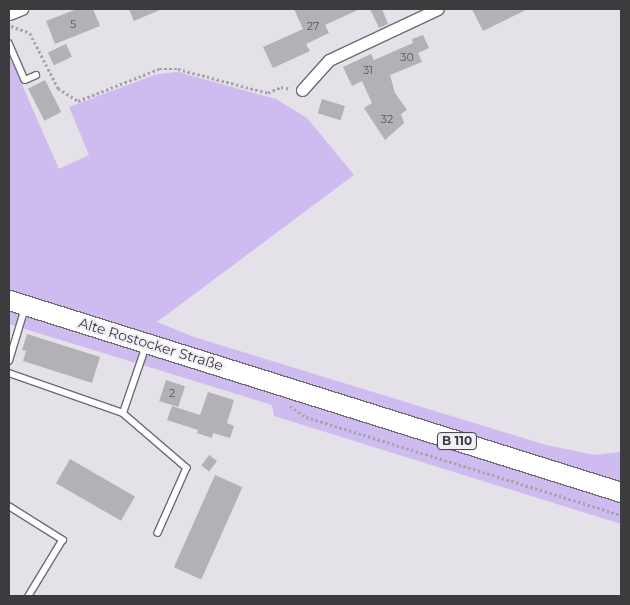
<!DOCTYPE html>
<meta charset="utf-8">
<style>
body{margin:0}
#map{position:relative;width:630px;height:605px;overflow:hidden;background:#e4e1e9;font-family:Montserrat,sans-serif}
div>[style]{position:absolute}
.green>*{inset:0;background:#cebcf0}
.building>*{inset:0;background:#b3b0b8;transform-origin:0 0}
.path>*{height:2.5px;margin-top:-1.25px;transform-origin:0;background:repeating-linear-gradient(90deg,#a7a4ab 0 2.5px,transparent 0 5px)}
.roads{filter:drop-shadow(1px 0 #6e6b73) drop-shadow(-1px 0 #6e6b73) drop-shadow(0 1px #6e6b73) drop-shadow(0 -1px #6e6b73)}
.lane>*{height:5.5px;margin:-2.75px;padding:0 2.75px;transform-origin:2.75px;border-radius:2.75px;background:#fff}
.street>*{height:11px;margin:-5.5px;padding:0 5.5px;transform-origin:5.5px;border-radius:5.5px;background:#fff}
.primary>*{height:19px;margin:-9.5px;padding:0 9.5px;transform-origin:9.5px;border-radius:9.5px;background:#fff}
span{translate:-50% -50%;white-space:nowrap;text-align:center;line-height:1.15;-webkit-text-stroke:4px #f1eef7;paint-order:stroke}
.number-label{font-size:11px;color:#5a585c}
.number-label span{-webkit-text-stroke-width:0}
.shield-label span{padding:1px 4px;background:#f1eef7;border:1px solid;border-radius:4px;-webkit-text-stroke-width:0}
.shield-label{font-size:12px;color:#3c3b3e;font-weight:700}
.street-label{font-size:14px;color:#3c3b3e}
.frame{position:absolute;inset:0;border:10px solid #3c3b3e;pointer-events:none}
</style>
<div id="map">
<div class="green">
<i style="clip-path:polygon(9px 55px,59px 169px,89px 155px,69px 107px,157px 74px,178px 72px,276px 99px,307px 118px,354px 175px,157px 322px,194px 337px,546px 445px,595px 455px,621px 452px,621px 524px,274px 416px,272px 405px,9px 324px)"></i>
</div>
<div class="building">
<i style="clip-path:polygon(77px 9px,93px 9px,100px 26px,55px 44px,46px 21px)"></i>
<i style="clip-path:polygon(129px 9px,162px 9px,134px 21px)"></i>
<i style="clip-path:polygon(294px 9px,360px 9px,325px 25px,329px 33px,306px 44px,310px 51px,273px 68px,263px 47px,303px 29px)"></i>
<i style="clip-path:polygon(370px 9px,382px 9px,388px 24px,379px 28px)"></i>
<i style="clip-path:polygon(472px 9px,528px 9px,483px 31px)"></i>
<i style="clip-path:polygon(423px 35px,429px 48px,418px 53px,422px 62px,390px 75px,395px 93px,407px 110px,401px 114px,404px 123px,385px 140px,364px 108px,372px 103px,362px 81px,352px 86px,343px 67px,371px 54px,374px 60px,413px 43px,412px 39px)"></i>
<i style="left:66px;top:44px;width:14px;height:20px;rotate:65deg"></i>
<i style="left:45px;top:80px;width:36px;height:19px;rotate:63deg"></i>
<i style="left:322px;top:99px;width:24px;height:15px;rotate:17deg"></i>
<i style="clip-path:polygon(27px 334px,100px 357px,92px 383px,23px 361px,26px 351px,22px 350px)"></i>
<i style="left:166px;top:380px;width:20px;height:22px;rotate:18deg"></i>
<i style="clip-path:polygon(208px 392px,234px 400px,227px 423px,234px 426px,230px 438px,213px 433px,212px 438px,197px 433px,198px 430px,167px 420px,172px 406px,200px 415px)"></i>
<i style="left:209px;top:455px;width:10px;height:13px;rotate:37deg"></i>
<i style="left:70px;top:459px;width:75px;height:28px;rotate:30deg"></i>
<i style="left:215px;top:475px;width:30px;height:101px;rotate:24deg"></i>
</div>
<div class="path">
<i style="left:11px;top:26px;width:20px;rotate:20deg"></i>
<i style="left:30px;top:33px;width:62px;rotate:63deg"></i>
<i style="left:58px;top:88px;width:24px;rotate:33deg"></i>
<i style="left:78px;top:101px;width:87px;rotate:-21.6deg"></i>
<i style="left:159px;top:69px;width:19px"></i>
<i style="left:178px;top:69px;width:93px;rotate:14.9deg"></i>
<i style="left:268px;top:93px;width:14px;rotate:-25deg"></i>
<i style="left:281px;top:87px;width:10px;rotate:11deg"></i>
<i style="left:290px;top:406px;width:19px;rotate:35deg"></i>
<i style="left:306px;top:417px;width:330px;rotate:17.3deg"></i>
</div>
<div class="roads">
<div class="lane">
<i style="left:9px;top:43px;width:40px;rotate:66.6deg"></i>
<i style="left:25px;top:80px;width:12px;rotate:-24deg"></i>
<i style="left:9px;top:361px;width:55px;rotate:-73.2deg"></i>
<i style="left:9px;top:373px;width:121px;rotate:19.3deg"></i>
<i style="left:123px;top:413px;width:84px;rotate:40.7deg"></i>
<i style="left:187px;top:468px;width:71px;rotate:114deg"></i>
<i style="left:123px;top:413px;width:71px;rotate:-71.1deg"></i>
<i style="left:9px;top:506px;width:64px;rotate:32.2deg"></i>
<i style="left:63px;top:540px;width:66px;rotate:121.3deg"></i>
</div>
<div class="street">
<i style="left:9px;top:14px;width:14px;rotate:-21deg"></i>
<i style="left:302px;top:90px;width:40px;rotate:-48deg"></i>
<i style="left:329px;top:60px;width:120px;rotate:-25.1deg"></i>
</div>
<div class="primary">
<i style="left:9px;top:300px;width:641px;rotate:17.42deg"></i>
</div>
</div>
<div class="number-label">
<span style="left:73px;top:24px">5</span>
<span style="left:313px;top:26px">27</span>
<span style="left:407px;top:57px">30</span>
<span style="left:368px;top:70px">31</span>
<span style="left:387px;top:119px">32</span>
<span style="left:172px;top:393px">2</span>
</div>
<div class="shield-label">
<span style="left:457px;top:441px">B 110</span>
</div>
<div class="street-label">
<span style="left:151px;top:344px;rotate:17deg">Alte Rostocker Straße</span>
</div>
<div class="frame"></div>
</div>
